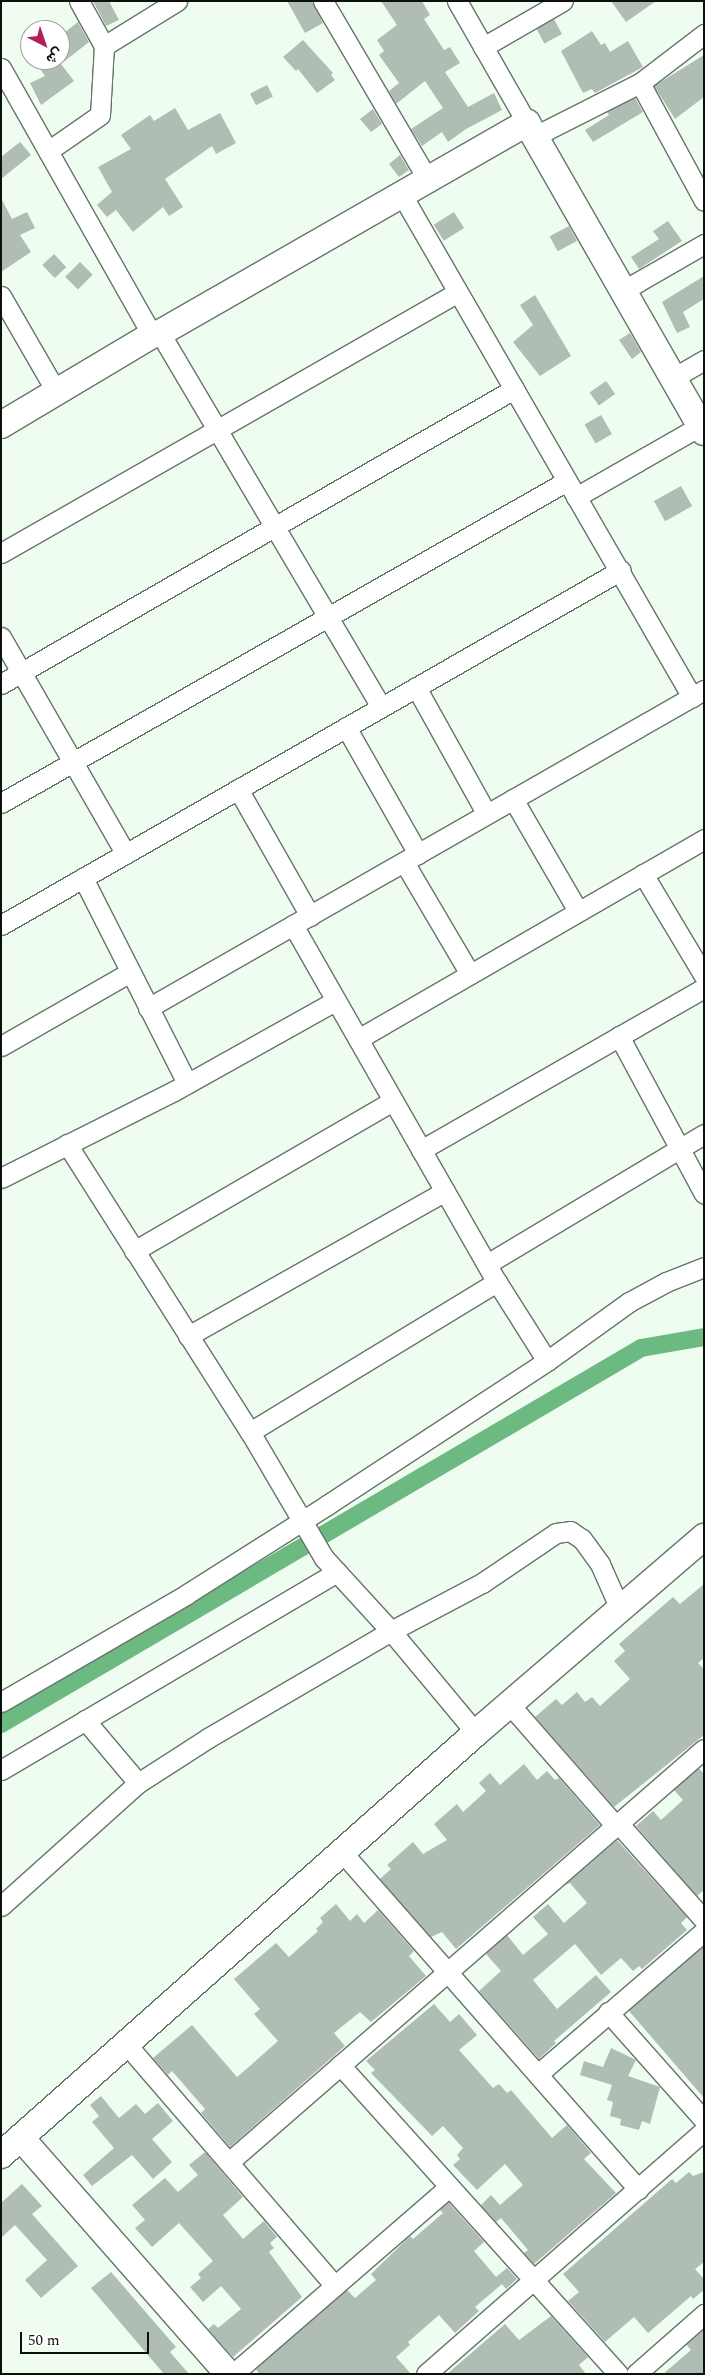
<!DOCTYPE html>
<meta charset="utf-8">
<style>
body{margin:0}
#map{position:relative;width:705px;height:2375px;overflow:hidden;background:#effdf1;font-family:Spectral,Vazirmatn,serif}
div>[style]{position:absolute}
.canal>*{height:18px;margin:-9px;padding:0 9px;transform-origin:9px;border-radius:9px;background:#6db982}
.building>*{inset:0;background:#b0bdb3;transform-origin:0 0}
.roads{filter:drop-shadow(1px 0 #67746a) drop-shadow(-1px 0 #67746a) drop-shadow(0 1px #67746a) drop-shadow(0 -1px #67746a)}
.street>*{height:19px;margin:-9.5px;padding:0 9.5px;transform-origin:9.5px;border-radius:9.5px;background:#fff}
.secondary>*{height:26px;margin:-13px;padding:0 13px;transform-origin:13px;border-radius:13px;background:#fff}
span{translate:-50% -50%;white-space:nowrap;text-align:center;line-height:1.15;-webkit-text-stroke:4.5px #fff;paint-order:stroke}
.frame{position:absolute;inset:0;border:2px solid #0c110d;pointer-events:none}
.north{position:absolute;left:20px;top:20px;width:50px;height:50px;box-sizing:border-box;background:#fff;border:1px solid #9ea09e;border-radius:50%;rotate:139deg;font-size:14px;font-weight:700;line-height:20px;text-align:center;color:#0c110d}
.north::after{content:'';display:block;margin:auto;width:18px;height:22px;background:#ae215c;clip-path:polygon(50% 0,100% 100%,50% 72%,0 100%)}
.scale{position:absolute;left:20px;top:2332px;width:129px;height:22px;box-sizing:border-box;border:2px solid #0c110d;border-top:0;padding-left:6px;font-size:15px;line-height:18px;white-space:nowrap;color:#0c110d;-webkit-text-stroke:4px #fff;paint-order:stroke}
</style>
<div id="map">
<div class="canal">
<i style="left:1px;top:1724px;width:742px;rotate:-30.43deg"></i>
<i style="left:641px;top:1348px;width:64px;rotate:-9.9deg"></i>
</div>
<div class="building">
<i style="clip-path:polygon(93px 1px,109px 1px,119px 20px,106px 26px)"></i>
<i style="clip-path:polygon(287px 1px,312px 1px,323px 23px,305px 33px)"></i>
<i style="clip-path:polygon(381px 1px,422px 1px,430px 15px,424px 19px,444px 50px,450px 47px,460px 63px,445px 72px,468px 107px,494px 93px,502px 110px,466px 129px,448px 142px,442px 132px,422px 146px,411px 129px,443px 108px,425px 81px,396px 104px,389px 91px,399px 83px,379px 55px,384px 51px,377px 40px,397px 25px)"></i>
<i style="clip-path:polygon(611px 1px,656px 1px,626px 22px)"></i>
<i style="left:554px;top:19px;width:17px;height:20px;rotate:62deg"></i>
<i style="clip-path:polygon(78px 22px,89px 42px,61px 64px,74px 81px,41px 105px,30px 83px,45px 76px,34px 60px,60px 63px,60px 36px)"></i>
<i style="clip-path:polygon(592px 31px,601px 45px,605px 43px,610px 52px,628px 41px,643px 67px,595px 93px,592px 89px,583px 93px,561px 51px)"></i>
<i style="clip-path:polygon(303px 40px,333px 73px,331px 75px,335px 80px,317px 93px,298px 69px,296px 71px,283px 57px)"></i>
<i style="clip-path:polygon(704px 55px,704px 97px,675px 119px,654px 86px)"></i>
<i style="left:267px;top:85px;width:13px;height:19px;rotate:63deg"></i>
<i style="clip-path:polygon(635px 98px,643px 112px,593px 142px,585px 130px,609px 115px,607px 112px)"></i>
<i style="clip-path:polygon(175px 108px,188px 130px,220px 113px,236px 143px,216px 154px,212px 146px,165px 179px,183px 207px,169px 216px,163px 207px,133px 232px,116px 210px,107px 217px,97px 205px,112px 192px,98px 167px,131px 149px,121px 135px,150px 115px,154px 121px)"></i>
<i style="clip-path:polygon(373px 109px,382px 124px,371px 132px,360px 119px)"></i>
<i style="clip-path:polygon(20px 142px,31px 155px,1px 179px,1px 157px)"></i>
<i style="clip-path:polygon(400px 155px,409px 170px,399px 177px,389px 164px)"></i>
<i style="clip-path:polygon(1px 198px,12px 219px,27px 212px,35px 228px,20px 235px,31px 252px,1px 272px)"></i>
<i style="left:454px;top:212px;width:19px;height:24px;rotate:58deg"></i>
<i style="clip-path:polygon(668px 221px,682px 241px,639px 269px,631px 257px,659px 239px,653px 231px)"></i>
<i style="left:569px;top:226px;width:17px;height:22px;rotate:62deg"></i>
<i style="left:54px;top:254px;width:18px;height:16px;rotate:47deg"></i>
<i style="left:80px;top:262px;width:18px;height:21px;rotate:45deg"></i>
<i style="clip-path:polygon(704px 276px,704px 299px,683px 312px,690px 327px,677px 333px,662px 302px)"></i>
<i style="clip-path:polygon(535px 295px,571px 356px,540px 376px,513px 342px,533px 325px,520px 305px)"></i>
<i style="clip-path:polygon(630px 333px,641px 352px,632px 359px,619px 340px)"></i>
<i style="left:606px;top:381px;width:16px;height:20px;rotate:55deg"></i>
<i style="left:601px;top:415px;width:22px;height:19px;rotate:60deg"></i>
<i style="left:681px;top:486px;width:23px;height:31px;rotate:61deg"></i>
<i style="clip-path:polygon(704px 1584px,704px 1658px,698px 1663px,704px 1669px,704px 1735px,614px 1807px,535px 1717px,556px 1699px,562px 1705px,577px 1692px,585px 1702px,592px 1697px,600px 1706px,630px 1679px,614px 1661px,625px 1651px,619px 1644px,673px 1597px,680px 1604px)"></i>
<i style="clip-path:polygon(524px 1764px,537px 1780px,547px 1771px,555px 1780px,559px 1778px,600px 1825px,456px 1949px,442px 1932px,431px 1937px,380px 1879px,391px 1869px,387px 1865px,413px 1842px,423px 1854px,447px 1840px,434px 1824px,457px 1804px,463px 1812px,486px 1791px,479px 1783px,490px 1773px,500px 1785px)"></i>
<i style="clip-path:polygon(699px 1768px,704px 1774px,704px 1890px,697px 1896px,636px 1826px,653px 1811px,661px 1820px,683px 1800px,674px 1790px)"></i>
<i style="clip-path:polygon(617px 1840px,687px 1917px,681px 1923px,687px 1930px,642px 1969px,639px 1966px,633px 1971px,621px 1958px,601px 1975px,575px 1944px,533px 1980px,557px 2009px,596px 1975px,611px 1992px,554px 2041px,556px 2043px,539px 2059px,479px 1991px,501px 1971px,486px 1954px,507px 1935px,523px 1955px,548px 1934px,533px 1917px,548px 1904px,564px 1923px,587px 1903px,570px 1883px,565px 1885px)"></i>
<i style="clip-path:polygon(336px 1904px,350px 1921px,357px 1914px,364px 1923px,378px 1910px,414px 1951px,409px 1956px,426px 1976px,371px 2022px,360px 2012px,334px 2033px,345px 2046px,230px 2147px,201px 2113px,205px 2109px,172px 2071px,168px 2075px,153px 2058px,192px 2025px,237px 2077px,251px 2065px,278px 2041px,254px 2014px,260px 2009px,234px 1979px,276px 1943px,289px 1957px,318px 1931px,316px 1929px,323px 1922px,320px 1918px)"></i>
<i style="clip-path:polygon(702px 1947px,704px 1949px,704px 2098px,629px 2011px)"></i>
<i style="clip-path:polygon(434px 2004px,450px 2022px,459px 2014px,477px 2035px,459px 2050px,493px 2088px,499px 2084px,507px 2093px,511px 2090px,552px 2138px,567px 2125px,591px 2153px,584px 2159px,616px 2193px,534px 2264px,524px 2253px,528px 2250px,501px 2218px,496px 2222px,481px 2205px,491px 2195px,500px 2205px,523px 2185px,505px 2164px,477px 2190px,453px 2165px,460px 2159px,457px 2155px,463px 2148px,443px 2126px,432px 2136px,371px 2073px,375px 2070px,366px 2061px)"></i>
<i style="clip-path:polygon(611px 2048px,636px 2060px,628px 2076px,660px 2087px,650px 2124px,642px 2121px,639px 2130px,620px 2125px,621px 2119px,610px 2116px,613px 2102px,607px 2100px,612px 2085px,580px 2075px,584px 2061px,603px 2067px)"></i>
<i style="clip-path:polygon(101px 2096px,119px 2118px,136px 2104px,145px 2114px,158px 2103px,173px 2121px,152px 2139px,172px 2162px,153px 2179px,132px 2155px,92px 2186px,83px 2175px,114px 2148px,92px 2122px,99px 2116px,90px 2105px)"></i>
<i style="clip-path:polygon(205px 2152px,243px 2197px,223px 2215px,243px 2239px,264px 2221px,277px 2237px,270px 2243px,274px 2248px,269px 2252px,302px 2297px,233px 2357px,208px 2329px,214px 2324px,218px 2328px,241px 2309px,221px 2286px,203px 2302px,190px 2287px,201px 2278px,198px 2274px,213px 2261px,179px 2223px,152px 2247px,135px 2228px,145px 2220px,132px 2205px,165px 2178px,178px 2192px,198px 2175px,189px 2165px)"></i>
<i style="clip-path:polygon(689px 2172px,693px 2176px,704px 2172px,704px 2262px,695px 2269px,704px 2279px,704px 2290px,693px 2299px,691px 2296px,648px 2333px,634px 2317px,605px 2342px,568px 2301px,579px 2292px,563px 2274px,672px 2179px,676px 2183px)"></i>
<i style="clip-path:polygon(22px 2184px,42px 2206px,32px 2214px,78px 2266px,41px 2298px,25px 2280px,47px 2260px,15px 2225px,1px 2238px,1px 2203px)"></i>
<i style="clip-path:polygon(448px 2202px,484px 2242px,474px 2251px,496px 2277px,507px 2268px,517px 2279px,506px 2289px,502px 2284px,475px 2307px,479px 2311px,455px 2333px,439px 2315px,408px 2342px,410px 2345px,396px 2357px,411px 2374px,259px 2374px,256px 2369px,347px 2290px,355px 2298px,376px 2280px,371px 2274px,410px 2236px,413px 2239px,443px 2213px,440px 2210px)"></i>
<i style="clip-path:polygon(111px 2272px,176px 2347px,170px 2352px,189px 2374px,164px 2374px,91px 2288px)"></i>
<i style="clip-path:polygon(551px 2316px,588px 2357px,579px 2365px,586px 2374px,447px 2374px,505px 2324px,519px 2340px)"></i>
<i style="clip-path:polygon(704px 2329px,704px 2374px,663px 2374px,691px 2350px,686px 2344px)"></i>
</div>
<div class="roads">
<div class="street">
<i style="left:323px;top:1px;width:208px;rotate:59.6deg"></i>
<i style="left:457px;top:1px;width:141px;rotate:60.2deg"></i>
<i style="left:104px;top:46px;width:86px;rotate:-31.7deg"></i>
<i style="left:483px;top:47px;width:92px;rotate:-29.9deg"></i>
<i style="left:1px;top:68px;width:307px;rotate:60.5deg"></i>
<i style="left:640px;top:83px;width:134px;rotate:61.5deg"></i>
<i style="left:535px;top:136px;width:118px;rotate:-26.8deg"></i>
<i style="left:640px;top:83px;width:81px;rotate:-37.4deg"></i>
<i style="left:48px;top:151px;width:63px;rotate:-34.7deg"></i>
<i style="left:100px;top:115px;width:69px;rotate:-86.7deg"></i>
<i style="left:104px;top:46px;width:51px;rotate:-119.1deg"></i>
<i style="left:402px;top:195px;width:580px;rotate:59.99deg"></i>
<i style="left:624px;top:290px;width:92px;rotate:-29.9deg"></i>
<i style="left:1px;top:296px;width:112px;rotate:60deg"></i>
<i style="left:160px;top:333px;width:434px;rotate:59.4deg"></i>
<i style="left:673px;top:378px;width:36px;rotate:-30deg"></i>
<i style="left:576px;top:497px;width:143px;rotate:-29.8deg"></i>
<i style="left:1px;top:553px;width:526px;rotate:-29.73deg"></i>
<i style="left:1px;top:637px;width:250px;rotate:60.1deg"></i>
<i style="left:1px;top:684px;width:592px;rotate:-29.9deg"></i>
<i style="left:416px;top:687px;width:144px;rotate:60.9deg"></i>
<i style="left:346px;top:727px;width:146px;rotate:60.4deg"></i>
<i style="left:238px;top:789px;width:146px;rotate:60.4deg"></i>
<i style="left:513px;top:799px;width:129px;rotate:59.9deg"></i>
<i style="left:1px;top:803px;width:651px;rotate:-29.64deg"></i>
<i style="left:404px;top:862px;width:130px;rotate:59.5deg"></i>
<i style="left:643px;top:874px;width:119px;rotate:59.1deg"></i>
<i style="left:83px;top:878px;width:230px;rotate:63.1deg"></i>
<i style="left:1px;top:925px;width:714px;rotate:-29.79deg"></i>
<i style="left:293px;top:925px;width:411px;rotate:60.3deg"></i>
<i style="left:497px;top:1282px;width:93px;rotate:57.7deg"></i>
<i style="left:148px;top:1008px;width:641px;rotate:-29.77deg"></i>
<i style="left:619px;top:1036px;width:179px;rotate:61.7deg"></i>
<i style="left:358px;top:1039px;width:400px;rotate:-30deg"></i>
<i style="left:1px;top:1046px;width:149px;rotate:-29.8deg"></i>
<i style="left:67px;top:1144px;width:341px;rotate:57.6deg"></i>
<i style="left:250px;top:1432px;width:146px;rotate:59.6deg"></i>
<i style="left:324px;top:1558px;width:99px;rotate:47.5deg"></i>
<i style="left:391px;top:1631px;width:133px;rotate:50.2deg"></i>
<i style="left:421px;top:1150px;width:326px;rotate:-29.8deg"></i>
<i style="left:1px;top:1178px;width:194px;rotate:-26.7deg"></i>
<i style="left:174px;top:1091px;width:184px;rotate:-29.2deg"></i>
<i style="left:134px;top:1251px;width:299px;rotate:-30.1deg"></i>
<i style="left:487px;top:1264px;width:253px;rotate:-30.9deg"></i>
<i style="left:188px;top:1336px;width:295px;rotate:-29.4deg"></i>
<i style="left:250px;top:1432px;width:289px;rotate:-31.3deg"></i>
<i style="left:1px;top:1702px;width:215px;rotate:-30.1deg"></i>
<i style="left:187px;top:1594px;width:166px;rotate:-32.4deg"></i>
<i style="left:327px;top:1505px;width:263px;rotate:-33.2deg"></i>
<i style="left:547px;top:1361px;width:101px;rotate:-35.7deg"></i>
<i style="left:629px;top:1302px;width:42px;rotate:-28.4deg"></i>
<i style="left:666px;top:1282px;width:41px;rotate:-21.5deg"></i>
<i style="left:510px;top:1705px;width:159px;rotate:48.8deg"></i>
<i style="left:85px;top:1720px;width:82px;rotate:49.9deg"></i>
<i style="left:1px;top:1770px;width:390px;rotate:-30.5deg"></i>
<i style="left:618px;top:1823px;width:130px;rotate:48.4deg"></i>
<i style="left:342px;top:1852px;width:449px;rotate:48.7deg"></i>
<i style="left:1px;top:1906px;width:184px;rotate:-41.9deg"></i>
<i style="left:138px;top:1783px;width:83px;rotate:-32.7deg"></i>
<i style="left:208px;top:1738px;width:212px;rotate:-30.3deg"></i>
<i style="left:391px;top:1631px;width:103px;rotate:-27.8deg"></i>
<i style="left:482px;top:1583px;width:89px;rotate:-34deg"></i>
<i style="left:556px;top:1533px;width:14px;rotate:-8deg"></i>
<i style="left:570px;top:1531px;width:14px;rotate:34deg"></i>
<i style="left:582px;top:1539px;width:31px;rotate:54deg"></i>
<i style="left:600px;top:1564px;width:49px;rotate:66deg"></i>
<i style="left:608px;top:2012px;width:144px;rotate:48.4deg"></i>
<i style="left:127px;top:2045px;width:318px;rotate:49.2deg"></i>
<i style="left:340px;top:2065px;width:416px;rotate:48deg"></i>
<i style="left:538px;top:2074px;width:219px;rotate:-40.7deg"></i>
<i style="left:229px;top:2162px;width:629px;rotate:-41.01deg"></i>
<i style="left:233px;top:2374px;width:286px;rotate:-40.9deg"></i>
<i style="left:426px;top:2374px;width:369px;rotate:-41.2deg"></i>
<i style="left:636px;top:2374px;width:91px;rotate:-41.4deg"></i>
</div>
<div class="secondary">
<i style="left:1px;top:425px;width:176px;rotate:-30.8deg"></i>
<i style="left:152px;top:335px;width:8px;rotate:-14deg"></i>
<i style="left:160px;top:333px;width:423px;rotate:-29.8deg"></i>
<i style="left:527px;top:123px;width:356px;rotate:60.2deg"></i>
<i style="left:21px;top:2138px;width:314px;rotate:48.7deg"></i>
<i style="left:1px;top:2155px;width:635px;rotate:-41.62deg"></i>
<i style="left:476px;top:1733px;width:301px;rotate:-40.7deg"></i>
</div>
</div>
<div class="frame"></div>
<div class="north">ش</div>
<div class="scale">50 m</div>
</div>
